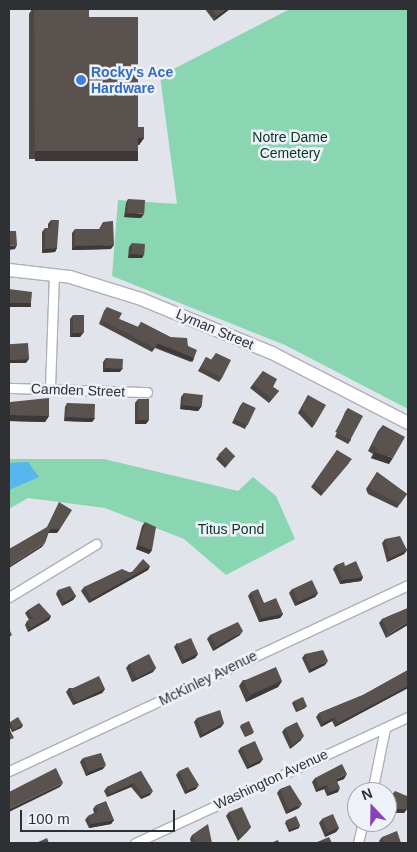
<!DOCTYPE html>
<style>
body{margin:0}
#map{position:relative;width:417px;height:852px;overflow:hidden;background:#e1e4eb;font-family:Helvetica,sans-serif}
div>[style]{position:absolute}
.green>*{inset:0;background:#8bd6b2}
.water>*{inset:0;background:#57b6ec}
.roads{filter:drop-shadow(1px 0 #adb0b7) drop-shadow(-1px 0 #adb0b7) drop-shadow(0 1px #adb0b7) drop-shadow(0 -1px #adb0b7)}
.street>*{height:9px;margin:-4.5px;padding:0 4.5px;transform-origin:4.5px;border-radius:4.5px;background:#fff}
.secondary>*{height:12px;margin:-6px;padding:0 6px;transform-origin:6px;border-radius:6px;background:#fff}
.wall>*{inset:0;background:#4d4744}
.shaded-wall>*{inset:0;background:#3e3937;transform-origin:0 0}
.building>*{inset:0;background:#59524f;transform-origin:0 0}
.dots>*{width:14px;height:14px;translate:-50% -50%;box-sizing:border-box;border:2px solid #eef1f8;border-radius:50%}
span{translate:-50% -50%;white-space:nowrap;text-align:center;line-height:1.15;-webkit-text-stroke:5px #eef1f8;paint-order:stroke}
.shop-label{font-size:14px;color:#366cbe;font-weight:700}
.left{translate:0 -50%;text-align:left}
.park-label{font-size:14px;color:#063624}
.street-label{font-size:14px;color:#2f3033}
.frame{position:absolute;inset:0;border:10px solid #2f3033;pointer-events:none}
.north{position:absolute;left:347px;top:782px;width:50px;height:50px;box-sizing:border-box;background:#eef1f8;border:1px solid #a2a4a9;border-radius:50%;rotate:339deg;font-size:14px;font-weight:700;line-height:20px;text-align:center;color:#2f3033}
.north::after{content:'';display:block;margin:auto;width:18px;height:22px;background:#8a43b6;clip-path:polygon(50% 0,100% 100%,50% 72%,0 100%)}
.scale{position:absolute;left:20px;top:810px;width:155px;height:22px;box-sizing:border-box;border:2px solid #2f3033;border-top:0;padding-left:6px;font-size:15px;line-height:18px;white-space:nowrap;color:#2f3033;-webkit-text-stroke:4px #eef1f8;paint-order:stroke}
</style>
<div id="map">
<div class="green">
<i style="clip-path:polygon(290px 9px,408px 9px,408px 409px,285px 345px,112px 276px,118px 200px,177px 204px,160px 76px)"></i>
<i style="clip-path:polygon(9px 459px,104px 459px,238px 491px,253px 477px,276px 496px,295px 539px,226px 575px,184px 539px,105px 508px,28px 498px,9px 509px)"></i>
</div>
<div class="water">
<i style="clip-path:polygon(28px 462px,39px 477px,9px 490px,9px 463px)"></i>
</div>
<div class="roads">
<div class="street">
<i style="left:9px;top:388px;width:138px;rotate:1.7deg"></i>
<i style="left:50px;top:388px;width:113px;rotate:-88deg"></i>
<i style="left:9px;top:597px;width:102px;rotate:-31.3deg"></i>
<i style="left:9px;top:771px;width:440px;rotate:-25deg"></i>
<i style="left:372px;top:792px;width:65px;rotate:-78.5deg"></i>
<i style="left:135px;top:843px;width:301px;rotate:-24.8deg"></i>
<i style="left:358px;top:843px;width:22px;rotate:-77deg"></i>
</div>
<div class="secondary">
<i style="left:9px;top:270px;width:61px;rotate:6.5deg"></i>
<i style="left:70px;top:277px;width:74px;rotate:17.2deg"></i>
<i style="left:141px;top:299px;width:142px;rotate:22.4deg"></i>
<i style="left:272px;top:353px;width:153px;rotate:27.2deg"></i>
</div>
</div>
<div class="wall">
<i style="clip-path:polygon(32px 9px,89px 9px,89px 17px,138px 127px,144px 138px,139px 145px,138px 145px,138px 151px,132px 159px,29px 159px,29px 14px)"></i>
<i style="clip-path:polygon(205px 9px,230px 9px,214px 21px)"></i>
<i style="clip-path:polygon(128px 199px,141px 218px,124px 217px,126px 203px)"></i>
<i style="clip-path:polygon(51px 220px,57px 248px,55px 252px,42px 253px,42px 232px,45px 228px,48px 228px,48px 224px)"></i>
<i style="clip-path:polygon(75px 229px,111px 249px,72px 250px,72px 233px)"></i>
<i style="clip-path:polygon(132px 243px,144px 254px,142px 258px,128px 258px,129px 247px)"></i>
<i style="clip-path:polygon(107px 307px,119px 319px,138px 327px,141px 322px,188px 346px,194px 358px,191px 362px,155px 348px,152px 352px,99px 324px,104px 311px)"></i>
<i style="clip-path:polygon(73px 315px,83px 333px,80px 337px,70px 337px,70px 319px)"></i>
<i style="clip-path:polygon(216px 353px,222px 378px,219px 382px,198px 371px,206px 357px,211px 360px)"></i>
<i style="clip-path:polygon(106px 358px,120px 372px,103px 372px,103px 362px)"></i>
<i style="clip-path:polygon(263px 371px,273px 387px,279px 391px,269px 403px,250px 388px)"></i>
<i style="clip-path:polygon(184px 393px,201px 407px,198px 411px,180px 409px,181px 397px)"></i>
<i style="clip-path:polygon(308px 395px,315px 424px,312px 428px,298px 413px)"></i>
<i style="clip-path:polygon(138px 399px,146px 424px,135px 424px,135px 403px)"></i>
<i style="clip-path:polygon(10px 402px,49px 416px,45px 422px,9px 421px,9px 404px)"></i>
<i style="clip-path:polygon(243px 402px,247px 425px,245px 429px,232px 423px,240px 406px)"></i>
<i style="clip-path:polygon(67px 403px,95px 418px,92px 422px,64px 421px,65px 407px)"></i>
<i style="clip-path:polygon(348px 408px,351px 440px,348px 444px,335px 437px,345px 412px)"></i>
<i style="clip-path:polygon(383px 425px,389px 464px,371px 458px,373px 454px,368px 451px,378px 431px)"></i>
<i style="clip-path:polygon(337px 450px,349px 463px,321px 496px,311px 487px)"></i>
<i style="clip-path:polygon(219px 455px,235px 456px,225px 468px,216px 459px)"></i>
<i style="clip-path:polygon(377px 472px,407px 494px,397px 508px,368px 494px,366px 489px)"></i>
<i style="clip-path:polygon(145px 522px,152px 550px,149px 554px,136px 549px,142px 526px)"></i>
<i style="clip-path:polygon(385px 539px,407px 550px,404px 554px,387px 562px,382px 543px)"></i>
<i style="clip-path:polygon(336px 565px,345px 566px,363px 577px,361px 581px,340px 584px,333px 569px)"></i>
<i style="clip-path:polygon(150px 566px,148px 570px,89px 603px,81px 591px,84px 587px)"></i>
<i style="clip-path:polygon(292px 589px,318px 593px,315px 597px,295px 606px,289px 593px)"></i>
<i style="clip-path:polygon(58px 590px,76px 596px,73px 600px,62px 606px,56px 594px)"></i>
<i style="clip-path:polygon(251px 592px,264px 603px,283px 614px,280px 618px,259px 622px,248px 596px)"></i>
<i style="clip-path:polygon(408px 608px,386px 638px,379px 623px,382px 619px)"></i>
<i style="clip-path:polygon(28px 610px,51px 616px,49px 620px,28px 632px,25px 625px,27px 621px,29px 620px,25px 613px)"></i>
<i style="clip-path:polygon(210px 635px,240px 635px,213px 651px,207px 639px)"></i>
<i style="clip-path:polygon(177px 643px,198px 654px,195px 658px,182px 664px,174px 647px)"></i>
<i style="clip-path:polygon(305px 654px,325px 665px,309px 673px,302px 658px)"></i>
<i style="clip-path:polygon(129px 664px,153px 672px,132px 682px,126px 668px)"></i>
<i style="clip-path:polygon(408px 670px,408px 688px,335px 727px,332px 721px,321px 727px,316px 717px,319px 713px,363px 695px)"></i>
<i style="clip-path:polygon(243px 680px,282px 681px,278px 687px,246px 702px,239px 686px)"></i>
<i style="clip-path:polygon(69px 688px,105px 689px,102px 693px,73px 705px,66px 692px)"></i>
<i style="clip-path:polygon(294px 701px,305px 708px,296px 712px,292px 703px)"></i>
<i style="clip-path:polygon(197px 718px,224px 723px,221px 727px,200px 738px,194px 722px)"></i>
<i style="clip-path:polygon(9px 722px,23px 725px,21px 728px,12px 732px,9px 726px)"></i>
<i style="clip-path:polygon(241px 725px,254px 732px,252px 734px,245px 737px,240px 727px)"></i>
<i style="clip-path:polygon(285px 728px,301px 740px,290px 749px,282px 732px)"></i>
<i style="clip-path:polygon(241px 747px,263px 759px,260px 763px,247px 769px,238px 751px)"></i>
<i style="clip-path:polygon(83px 758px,103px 769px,86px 776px,80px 762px)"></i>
<i style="clip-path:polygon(141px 771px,150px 795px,141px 799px,131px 787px,107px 797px,104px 791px,107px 787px)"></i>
<i style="clip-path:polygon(179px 771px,196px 789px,185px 794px,176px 775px)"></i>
<i style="clip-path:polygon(315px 778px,344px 779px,337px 781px,338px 792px,327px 796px,324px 789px,316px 792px,312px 782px)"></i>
<i style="clip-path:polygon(280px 789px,299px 808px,286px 814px,277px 793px)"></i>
<i style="clip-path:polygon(395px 791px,407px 809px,404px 813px,393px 813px,392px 795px)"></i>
<i style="clip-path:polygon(96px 805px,114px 820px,111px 824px,89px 828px,85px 820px,88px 816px,94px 813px,93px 809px)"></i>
<i style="clip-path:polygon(229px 812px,251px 827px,248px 831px,238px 841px,226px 816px)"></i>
<i style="clip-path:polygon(322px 819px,339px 828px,336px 832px,325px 837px,319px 823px)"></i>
<i style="clip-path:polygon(286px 821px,299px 828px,289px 832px,285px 823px)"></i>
<i style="clip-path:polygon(192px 835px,212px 843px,191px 843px,190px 839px)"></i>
<i style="clip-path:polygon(382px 837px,401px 843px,380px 843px,379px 841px)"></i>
</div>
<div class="shaded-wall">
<i style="clip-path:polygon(227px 9px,230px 9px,214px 21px,217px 16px)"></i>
<i style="clip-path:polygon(138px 138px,144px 138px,139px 145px,132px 145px)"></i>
<i style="left:35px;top:151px;width:103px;height:10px"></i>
<i style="clip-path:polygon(127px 213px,144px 214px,141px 218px,124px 217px)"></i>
<i style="clip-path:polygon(17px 245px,15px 249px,9px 250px,9px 246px)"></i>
<i style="clip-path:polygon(114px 245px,111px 249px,72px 250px,75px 246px)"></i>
<i style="clip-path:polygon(57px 248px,55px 252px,42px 253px,45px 249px)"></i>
<i style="clip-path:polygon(131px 254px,144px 254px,142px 258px,128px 258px)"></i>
<i style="left:9px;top:303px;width:22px;height:4px"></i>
<i style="clip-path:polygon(73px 333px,83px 333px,80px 337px,70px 337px)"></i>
<i style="left:157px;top:343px;width:40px;height:4px;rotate:22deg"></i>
<i style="clip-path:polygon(9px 359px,29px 359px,26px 363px,9px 363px)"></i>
<i style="clip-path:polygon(106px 368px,123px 368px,120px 372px,103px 372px)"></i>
<i style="clip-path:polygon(183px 405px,201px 407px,198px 411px,180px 409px)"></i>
<i style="clip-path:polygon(10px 415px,49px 416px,45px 422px,9px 421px,9px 417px)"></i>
<i style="clip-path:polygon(67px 417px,95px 418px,92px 422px,64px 421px)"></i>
<i style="clip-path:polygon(138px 420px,149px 420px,146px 424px,135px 424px)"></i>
<i style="clip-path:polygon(375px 452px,393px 458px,389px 464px,371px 458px)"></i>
<i style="clip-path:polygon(50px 529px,60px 529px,57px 533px,47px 533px)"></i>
<i style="clip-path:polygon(45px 543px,42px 547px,9px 568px,9px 566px)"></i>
<i style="clip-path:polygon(139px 545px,152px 550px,149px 554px,136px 549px)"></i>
<i style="clip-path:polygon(407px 550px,404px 554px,387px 562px,390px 558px)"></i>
<i style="clip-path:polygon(150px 566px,148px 570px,89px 603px,92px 599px)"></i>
<i style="clip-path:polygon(363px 577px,361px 581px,340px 584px,343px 580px)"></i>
<i style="clip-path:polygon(318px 593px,315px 597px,295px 606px,298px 602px)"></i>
<i style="clip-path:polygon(76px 596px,73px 600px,62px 606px,65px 602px)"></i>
<i style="clip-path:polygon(283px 614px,280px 618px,259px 622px,262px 618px)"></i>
<i style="clip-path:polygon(51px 616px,49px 620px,28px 632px,31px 628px)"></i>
<i style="clip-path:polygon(408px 622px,408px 625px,386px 638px,389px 634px)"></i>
<i style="clip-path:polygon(243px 631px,240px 635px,213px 651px,216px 647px)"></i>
<i style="clip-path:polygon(198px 654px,195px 658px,182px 664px,185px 660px)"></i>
<i style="clip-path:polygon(328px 661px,325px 665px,309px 673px,311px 669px)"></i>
<i style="clip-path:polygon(156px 668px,153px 672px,132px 682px,135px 678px)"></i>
<i style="clip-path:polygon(282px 681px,278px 687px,246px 702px,250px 696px)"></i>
<i style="clip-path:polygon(408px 686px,408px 688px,335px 727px,338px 723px)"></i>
<i style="clip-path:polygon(105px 689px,102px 693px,73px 705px,75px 701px)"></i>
<i style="clip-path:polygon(307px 706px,305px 708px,296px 712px,298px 710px)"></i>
<i style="clip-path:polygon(335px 717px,332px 721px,321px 727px,323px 723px)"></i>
<i style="clip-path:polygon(224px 723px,221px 727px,200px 738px,203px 734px)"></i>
<i style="clip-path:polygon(23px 725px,21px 728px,12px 732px,13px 730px)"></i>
<i style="clip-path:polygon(304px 736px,301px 740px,290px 749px,293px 745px)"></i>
<i style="clip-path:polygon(263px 759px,260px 763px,247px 769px,250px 765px)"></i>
<i style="clip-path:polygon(106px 765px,103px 769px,86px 776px,89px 772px)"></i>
<i style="clip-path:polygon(347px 774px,344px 779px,334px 783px,336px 779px)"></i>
<i style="clip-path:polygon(63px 783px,60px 787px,9px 812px,9px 809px)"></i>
<i style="clip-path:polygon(134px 783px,131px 787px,107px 797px,110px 794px)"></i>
<i style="clip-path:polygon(199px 785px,196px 789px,185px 794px,188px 790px)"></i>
<i style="clip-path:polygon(327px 785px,324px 789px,316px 792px,319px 788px)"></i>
<i style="clip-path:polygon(340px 788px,338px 792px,327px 796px,330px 792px)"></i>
<i style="clip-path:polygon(153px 791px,150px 795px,141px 799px,143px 796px)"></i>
<i style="clip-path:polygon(302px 804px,299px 808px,286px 814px,289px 810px)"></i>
<i style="clip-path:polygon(395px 809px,407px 809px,404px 813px,393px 813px)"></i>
<i style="clip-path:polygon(114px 820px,111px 824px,89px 828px,91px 824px)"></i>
<i style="clip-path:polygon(300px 825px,299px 828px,289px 832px,290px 830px)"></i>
<i style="clip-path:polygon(339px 828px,336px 832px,325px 837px,328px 832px)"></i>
</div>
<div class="building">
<i style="clip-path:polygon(34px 9px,89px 9px,89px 17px,138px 17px,138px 127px,144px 127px,144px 138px,138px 138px,138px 151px,35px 151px)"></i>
<i style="clip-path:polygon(212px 9px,227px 9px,217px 16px)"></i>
<i style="left:128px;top:199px;width:17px;height:14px;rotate:3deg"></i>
<i style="clip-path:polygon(51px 220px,59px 220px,57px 248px,45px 249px,45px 228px,51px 228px)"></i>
<i style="clip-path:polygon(113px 221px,114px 245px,75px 246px,75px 229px,99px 229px,103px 222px)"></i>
<i style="clip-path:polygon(9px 231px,16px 231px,17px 245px,9px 246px)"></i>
<i style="left:132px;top:243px;width:13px;height:11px;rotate:4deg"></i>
<i style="clip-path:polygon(9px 289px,32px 292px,31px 303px,9px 303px)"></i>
<i style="clip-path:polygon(107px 307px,122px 313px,119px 319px,138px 327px,141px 322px,170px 337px,187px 338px,188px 346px,197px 350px,194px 358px,157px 343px,155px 348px,101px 320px)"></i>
<i style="left:73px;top:315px;width:11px;height:18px"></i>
<i style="left:28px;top:343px;width:16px;height:19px;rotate:86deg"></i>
<i style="clip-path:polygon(216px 353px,231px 360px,222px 378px,201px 367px,206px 357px,212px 360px)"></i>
<i style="left:106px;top:358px;width:17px;height:10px;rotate:3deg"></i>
<i style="clip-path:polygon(263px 371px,277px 379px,273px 387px,279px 391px,272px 399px,253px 384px)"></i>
<i style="left:184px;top:393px;width:19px;height:12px;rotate:6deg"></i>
<i style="clip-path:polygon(308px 395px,326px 405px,315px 424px,301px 408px)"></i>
<i style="clip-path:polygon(49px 398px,49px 416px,10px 415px,10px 402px)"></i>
<i style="left:138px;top:399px;width:11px;height:21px"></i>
<i style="left:243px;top:402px;width:14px;height:19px;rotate:25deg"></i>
<i style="left:67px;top:403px;width:28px;height:14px;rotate:2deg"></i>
<i style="left:348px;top:408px;width:17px;height:27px;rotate:28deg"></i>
<i style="clip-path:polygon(383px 425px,405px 437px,393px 458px,375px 452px,378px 448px,372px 445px)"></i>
<i style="left:226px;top:447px;width:13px;height:11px;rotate:45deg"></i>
<i style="clip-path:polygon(337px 450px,352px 459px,324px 492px,314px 483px)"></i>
<i style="clip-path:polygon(377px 472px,407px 494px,400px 504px,371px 489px,369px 485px)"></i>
<i style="clip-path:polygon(59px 502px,72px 510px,60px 529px,50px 529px,45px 543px,9px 566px,9px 549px,47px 527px)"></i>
<i style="clip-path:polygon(145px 522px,156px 527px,152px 550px,139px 545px)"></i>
<i style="clip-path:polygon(400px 536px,407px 550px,390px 558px,385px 539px)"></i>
<i style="clip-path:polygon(143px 559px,150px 566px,92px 599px,84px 587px,122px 569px,131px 573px)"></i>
<i style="clip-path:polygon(356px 561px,363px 577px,343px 580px,336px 565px,344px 562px,345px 566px)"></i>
<i style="left:312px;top:580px;width:14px;height:22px;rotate:65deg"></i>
<i style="clip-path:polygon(70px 586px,76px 596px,65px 602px,58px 590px)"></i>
<i style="clip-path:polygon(258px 589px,264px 603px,276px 598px,283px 614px,262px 618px,251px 592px)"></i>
<i style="clip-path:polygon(39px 603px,51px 616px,31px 628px,27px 621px,33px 618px,28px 610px)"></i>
<i style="clip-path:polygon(408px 608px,408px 622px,389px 634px,382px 619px)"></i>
<i style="clip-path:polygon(238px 622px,243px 631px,216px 647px,210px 635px)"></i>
<i style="clip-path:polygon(9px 629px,12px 635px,9px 637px)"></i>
<i style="left:191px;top:638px;width:17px;height:15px;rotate:66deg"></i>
<i style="clip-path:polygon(323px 650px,328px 661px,311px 669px,305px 654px)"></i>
<i style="left:149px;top:654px;width:16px;height:22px;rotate:63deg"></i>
<i style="left:276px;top:667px;width:15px;height:35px;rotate:67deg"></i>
<i style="clip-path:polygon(408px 670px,408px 686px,338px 723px,335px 717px,323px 723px,319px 713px,363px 695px)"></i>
<i style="left:99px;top:676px;width:14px;height:32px;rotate:65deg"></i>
<i style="left:303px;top:697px;width:10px;height:10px;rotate:66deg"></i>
<i style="clip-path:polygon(220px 710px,224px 723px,203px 734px,197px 718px)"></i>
<i style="left:18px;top:717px;width:9px;height:10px;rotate:58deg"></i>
<i style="left:249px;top:721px;width:12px;height:9px;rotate:66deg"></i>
<i style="clip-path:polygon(297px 722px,304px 736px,293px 745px,285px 728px)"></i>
<i style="clip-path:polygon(9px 728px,14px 738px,9px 740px)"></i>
<i style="left:255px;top:741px;width:20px;height:15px;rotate:66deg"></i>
<i style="clip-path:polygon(101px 753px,106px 765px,89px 772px,83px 758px)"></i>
<i style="clip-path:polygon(342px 764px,347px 774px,336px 779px,340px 788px,330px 792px,327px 785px,319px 788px,315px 778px)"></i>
<i style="clip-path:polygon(188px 767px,199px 785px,188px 790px,179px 771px)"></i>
<i style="clip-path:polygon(56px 768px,63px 783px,9px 809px,9px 792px)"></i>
<i style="clip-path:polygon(141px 771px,153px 791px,143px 796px,134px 783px,110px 794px,107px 787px)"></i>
<i style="clip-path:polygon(290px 785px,302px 804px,289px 810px,280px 789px)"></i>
<i style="clip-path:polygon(395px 791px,407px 796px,407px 809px,395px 809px)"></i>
<i style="clip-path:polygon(106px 801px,114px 820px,91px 824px,88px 816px,98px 812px,96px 805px)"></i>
<i style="clip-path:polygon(242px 807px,251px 827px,240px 837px,229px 812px)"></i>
<i style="left:333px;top:814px;width:15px;height:12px;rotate:67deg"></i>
<i style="left:296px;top:816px;width:10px;height:11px;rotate:66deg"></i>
<i style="clip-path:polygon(208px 824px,212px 843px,196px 843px,192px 835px)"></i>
<i style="clip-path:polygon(397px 831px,401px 843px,384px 843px,382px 837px)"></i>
<i style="clip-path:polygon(329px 837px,332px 843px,315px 843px)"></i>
<i style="clip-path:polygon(47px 838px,49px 843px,36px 843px)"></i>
<i style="clip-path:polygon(278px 840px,279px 843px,271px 843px)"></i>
</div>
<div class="dots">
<i style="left:81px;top:80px;background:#3f7fe0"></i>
</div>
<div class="shop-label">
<span class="left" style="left:91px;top:80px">Rocky's Ace<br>Hardware</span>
</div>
<div class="park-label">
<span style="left:290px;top:145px">Notre Dame<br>Cemetery</span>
<span style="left:231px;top:529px">Titus Pond</span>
</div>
<div class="street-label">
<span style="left:215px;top:329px;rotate:23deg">Lyman Street</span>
<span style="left:78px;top:390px;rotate:2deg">Camden Street</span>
<span style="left:208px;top:678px;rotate:-26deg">McKinley Avenue</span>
<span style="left:271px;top:779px;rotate:-25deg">Washington Avenue</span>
</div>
<div class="frame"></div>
<div class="north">N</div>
<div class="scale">100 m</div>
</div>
